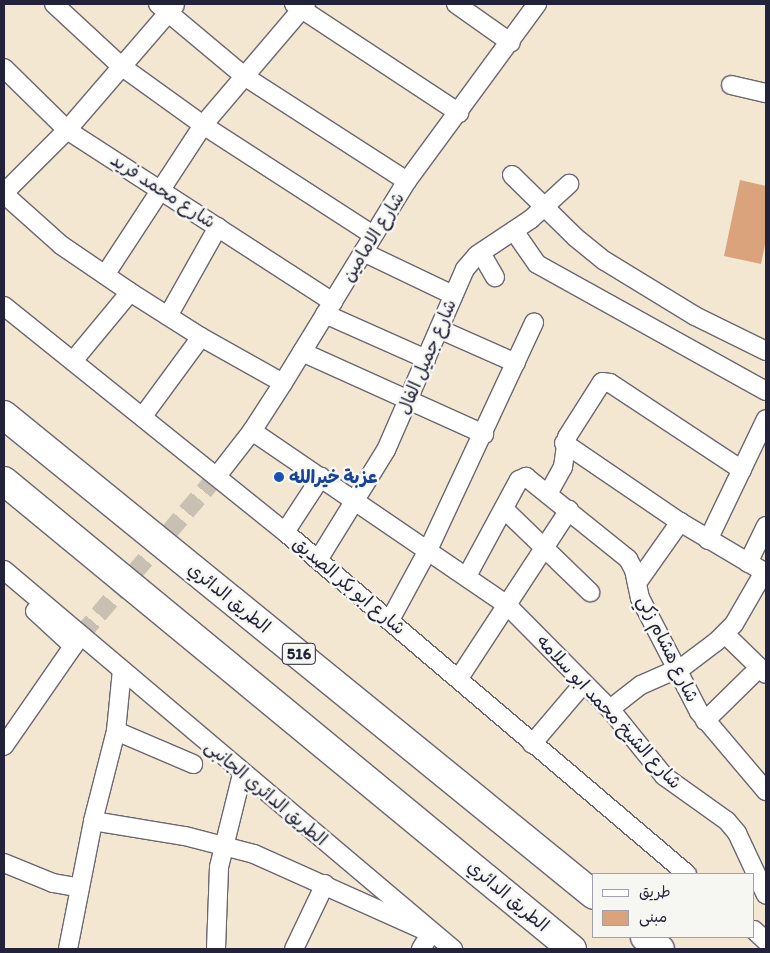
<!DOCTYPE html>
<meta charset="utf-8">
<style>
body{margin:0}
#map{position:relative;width:770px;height:953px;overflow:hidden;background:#f3e7d2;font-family:Itim,"Playpen Sans Arabic",sans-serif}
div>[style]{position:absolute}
.building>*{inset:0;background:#daa37c}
.street-tunnel>*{height:18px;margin-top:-9px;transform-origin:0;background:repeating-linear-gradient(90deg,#c9c0b4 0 18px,transparent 0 27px)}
.roads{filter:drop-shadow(1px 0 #6b6770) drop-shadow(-1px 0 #6b6770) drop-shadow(0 1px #6b6770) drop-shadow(0 -1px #6b6770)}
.street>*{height:18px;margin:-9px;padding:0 9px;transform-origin:9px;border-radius:9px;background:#fff}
.highway>*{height:28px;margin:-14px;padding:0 14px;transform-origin:14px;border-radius:14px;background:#fff}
.dots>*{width:14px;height:14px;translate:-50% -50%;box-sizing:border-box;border:2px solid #f6f6f2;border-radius:50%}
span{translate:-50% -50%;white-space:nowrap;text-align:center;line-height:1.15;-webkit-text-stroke:5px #f6f6f2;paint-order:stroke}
.shield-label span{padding:1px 4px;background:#f6f6f2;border:1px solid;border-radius:4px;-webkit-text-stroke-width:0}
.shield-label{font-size:16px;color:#22223b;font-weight:700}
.street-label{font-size:18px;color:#22223b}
.transit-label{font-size:18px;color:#164399;font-weight:700}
.left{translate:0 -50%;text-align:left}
.frame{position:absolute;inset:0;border:5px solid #22223b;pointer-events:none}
.legend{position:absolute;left:592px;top:873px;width:162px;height:65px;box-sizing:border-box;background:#f6f6f2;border:1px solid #a1a1a9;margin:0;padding:6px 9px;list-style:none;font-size:15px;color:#22223b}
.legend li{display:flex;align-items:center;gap:10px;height:25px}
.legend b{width:25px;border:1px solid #a1a1a9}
</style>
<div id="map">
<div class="building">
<i style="clip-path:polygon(740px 180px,766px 186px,766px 240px,761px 264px,724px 256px)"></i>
</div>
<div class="street-tunnel">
<i style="left:81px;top:635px;width:209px;rotate:-49.5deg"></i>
</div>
<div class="roads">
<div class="street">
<i style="left:54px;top:4px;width:91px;rotate:42.8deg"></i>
<i style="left:121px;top:66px;width:101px;rotate:35.7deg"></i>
<i style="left:203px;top:125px;width:202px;rotate:32.9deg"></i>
<i style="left:158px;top:4px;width:112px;rotate:39.9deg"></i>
<i style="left:244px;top:76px;width:194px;rotate:32.8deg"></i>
<i style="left:294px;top:4px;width:198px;rotate:33.4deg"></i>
<i style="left:456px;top:4px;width:67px;rotate:35.3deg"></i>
<i style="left:4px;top:68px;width:88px;rotate:44.5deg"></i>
<i style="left:67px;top:130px;width:317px;rotate:32.9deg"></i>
<i style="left:731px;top:85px;width:36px;rotate:13deg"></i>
<i style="left:512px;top:175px;width:88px;rotate:44.5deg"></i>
<i style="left:575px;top:237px;width:38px;rotate:39deg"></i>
<i style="left:605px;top:261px;width:105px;rotate:31.4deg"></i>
<i style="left:695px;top:316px;width:79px;rotate:26.2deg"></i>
<i style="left:4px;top:193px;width:89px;rotate:-45deg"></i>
<i style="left:67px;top:130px;width:165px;rotate:-49.2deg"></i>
<i style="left:4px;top:194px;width:76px;rotate:41.8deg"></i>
<i style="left:61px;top:245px;width:83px;rotate:34.3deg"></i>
<i style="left:130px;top:292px;width:84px;rotate:32.4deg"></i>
<i style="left:201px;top:337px;width:94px;rotate:29.3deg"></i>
<i style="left:514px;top:231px;width:40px;rotate:55.1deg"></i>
<i style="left:537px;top:264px;width:262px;rotate:29deg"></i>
<i style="left:363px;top:252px;width:100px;rotate:25.5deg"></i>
<i style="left:481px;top:253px;width:28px;rotate:60deg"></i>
<i style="left:105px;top:275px;width:179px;rotate:-56.8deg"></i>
<i style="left:203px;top:125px;width:159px;rotate:-49.6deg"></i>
<i style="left:4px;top:306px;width:361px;rotate:38.8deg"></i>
<i style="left:285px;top:532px;width:528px;rotate:40.39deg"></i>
<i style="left:325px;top:314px;width:111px;rotate:24deg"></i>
<i style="left:168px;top:316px;width:102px;rotate:-60.7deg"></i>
<i style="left:439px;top:329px;width:84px;rotate:23.8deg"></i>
<i style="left:302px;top:352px;width:200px;rotate:24.3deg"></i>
<i style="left:73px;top:361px;width:89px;rotate:-50.4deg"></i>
<i style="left:143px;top:416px;width:98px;rotate:-53.7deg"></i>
<i style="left:252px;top:431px;width:307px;rotate:34.3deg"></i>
<i style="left:506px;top:604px;width:148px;rotate:45.3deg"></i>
<i style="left:610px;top:709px;width:86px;rotate:51.1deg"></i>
<i style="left:664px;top:776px;width:77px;rotate:35.5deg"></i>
<i style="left:727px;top:821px;width:16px;rotate:50deg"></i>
<i style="left:737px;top:833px;width:68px;rotate:64.9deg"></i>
<i style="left:564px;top:443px;width:140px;rotate:34.3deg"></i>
<i style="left:680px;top:522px;width:100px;rotate:30.7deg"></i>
<i style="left:217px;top:476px;width:57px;rotate:-52.1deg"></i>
<i style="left:252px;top:431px;width:57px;rotate:-57.1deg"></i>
<i style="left:283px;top:383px;width:237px;rotate:-58.5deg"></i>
<i style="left:407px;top:181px;width:220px;rotate:-53.7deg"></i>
<i style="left:548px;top:494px;width:31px;rotate:-61deg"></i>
<i style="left:563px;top:467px;width:30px;rotate:-82deg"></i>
<i style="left:567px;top:437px;width:65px;rotate:-57.5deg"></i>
<i style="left:602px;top:382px;width:8px;rotate:7deg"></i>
<i style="left:610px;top:383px;width:158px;rotate:33.4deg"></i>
<i style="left:504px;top:509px;width:120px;rotate:44deg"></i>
<i style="left:285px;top:532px;width:66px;rotate:-56.8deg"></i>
<i style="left:708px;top:540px;width:134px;rotate:-64.4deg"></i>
<i style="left:318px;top:560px;width:129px;rotate:-58.3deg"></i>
<i style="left:386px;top:450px;width:197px;rotate:-66.4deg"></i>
<i style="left:465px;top:269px;width:18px;rotate:-49deg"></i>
<i style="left:477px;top:255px;width:65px;rotate:-33.7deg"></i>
<i style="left:531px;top:219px;width:52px;rotate:-42.6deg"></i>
<i style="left:748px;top:563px;width:41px;rotate:-64.1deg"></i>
<i style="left:4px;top:570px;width:588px;rotate:40.17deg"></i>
<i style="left:467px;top:576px;width:109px;rotate:-61.6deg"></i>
<i style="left:519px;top:480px;width:8px;rotate:-23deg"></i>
<i style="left:526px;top:477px;width:131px;rotate:38.8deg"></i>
<i style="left:628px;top:559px;width:13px;rotate:61deg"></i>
<i style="left:634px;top:570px;width:29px;rotate:78deg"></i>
<i style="left:640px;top:598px;width:128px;rotate:62.6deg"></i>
<i style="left:699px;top:712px;width:104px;rotate:49.7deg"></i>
<i style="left:637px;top:583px;width:75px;rotate:-54.8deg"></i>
<i style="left:35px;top:611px;width:52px;rotate:42.6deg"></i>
<i style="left:390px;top:620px;width:80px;rotate:-61.5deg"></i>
<i style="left:428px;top:550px;width:251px;rotate:-65deg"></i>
<i style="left:725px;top:634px;width:57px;rotate:44.3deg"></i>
<i style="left:459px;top:678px;width:201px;rotate:-56.8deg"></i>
<i style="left:610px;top:709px;width:39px;rotate:-38deg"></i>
<i style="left:641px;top:685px;width:47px;rotate:-23.8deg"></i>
<i style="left:684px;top:666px;width:40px;rotate:-37deg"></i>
<i style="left:716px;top:642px;width:25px;rotate:-45deg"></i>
<i style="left:734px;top:624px;width:60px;rotate:-60deg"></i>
<i style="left:705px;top:721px;width:76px;rotate:-44.5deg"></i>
<i style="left:116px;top:731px;width:84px;rotate:23.2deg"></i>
<i style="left:532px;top:744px;width:80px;rotate:-49.6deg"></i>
<i style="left:4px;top:746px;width:135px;rotate:-55.3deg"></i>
<i style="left:93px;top:821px;width:93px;rotate:9.3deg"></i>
<i style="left:185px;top:836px;width:71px;rotate:14.6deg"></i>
<i style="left:254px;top:854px;width:194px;rotate:24.1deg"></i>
<i style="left:431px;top:933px;width:19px;rotate:122deg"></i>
<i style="left:4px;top:863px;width:53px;rotate:22.2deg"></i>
<i style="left:53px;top:883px;width:27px;rotate:10deg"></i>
<i style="left:754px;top:930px;width:16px;rotate:43deg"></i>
<i style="left:68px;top:949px;width:130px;rotate:-78.9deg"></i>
<i style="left:93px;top:821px;width:93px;rotate:-75.7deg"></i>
<i style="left:116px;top:731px;width:61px;rotate:-84.4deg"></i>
<i style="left:216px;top:949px;width:82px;rotate:-87.9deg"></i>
<i style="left:219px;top:867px;width:96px;rotate:-76.1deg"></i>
<i style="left:294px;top:949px;width:72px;rotate:-64.5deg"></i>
</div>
<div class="highway">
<i style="left:4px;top:415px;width:761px;rotate:39.13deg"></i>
<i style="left:4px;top:481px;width:736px;rotate:39.49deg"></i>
<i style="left:645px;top:937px;width:19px;rotate:39deg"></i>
</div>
</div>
<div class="dots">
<i style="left:279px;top:477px;background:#1a4fb4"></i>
</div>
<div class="shield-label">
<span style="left:299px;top:654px">516</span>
</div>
<div class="street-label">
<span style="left:163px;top:191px;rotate:33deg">شارع محمد فريد</span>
<span style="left:373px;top:237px;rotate:-58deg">شارع الامامين</span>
<span style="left:427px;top:357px;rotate:-67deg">شارع جميل الفال</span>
<span style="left:349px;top:586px;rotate:40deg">شارع ابو بكر الصديق</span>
<span style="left:229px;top:598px;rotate:39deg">الطريق الدائري</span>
<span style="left:668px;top:649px;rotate:64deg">شارع هشام زكي</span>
<span style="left:609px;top:712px;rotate:47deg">شارع الشيخ محمد ابو سلامه</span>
<span style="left:266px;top:793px;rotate:40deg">الطريق الدائري الجانبى</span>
<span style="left:508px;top:896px;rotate:40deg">الطريق الدائري</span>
</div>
<div class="transit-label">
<span class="left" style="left:289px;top:477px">عزبة خيرالله</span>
</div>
<div class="frame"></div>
<ul class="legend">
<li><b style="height:6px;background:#fff"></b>طريق</li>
<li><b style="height:14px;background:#daa37c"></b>مبنى</li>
</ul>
</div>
